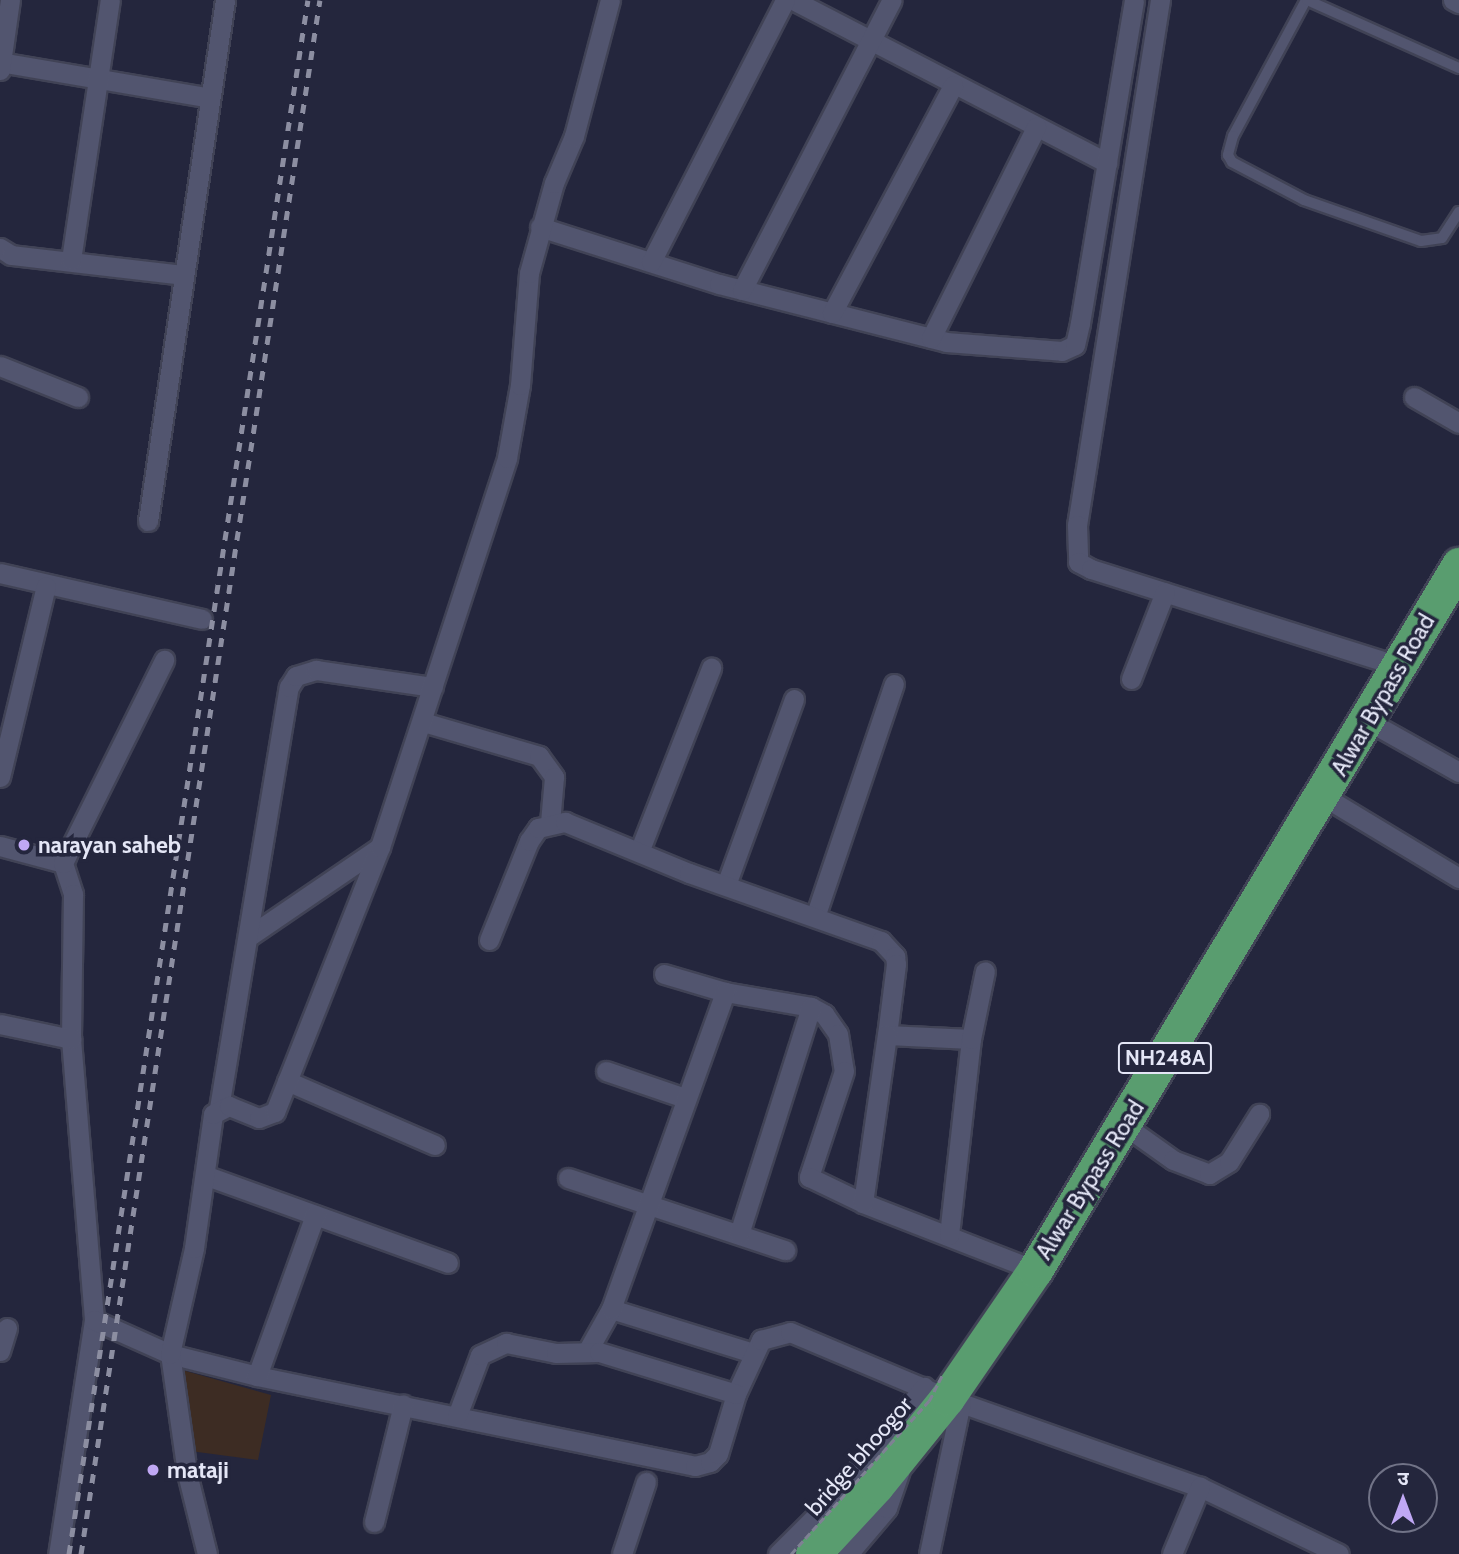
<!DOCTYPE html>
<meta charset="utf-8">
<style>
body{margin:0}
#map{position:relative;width:1459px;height:1554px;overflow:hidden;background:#24263d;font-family:Cabin,"Noto Sans Devanagari",sans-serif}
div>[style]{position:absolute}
.education>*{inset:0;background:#3d2c23}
.roads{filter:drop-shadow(2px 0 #414356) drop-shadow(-2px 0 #414356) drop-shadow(0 2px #414356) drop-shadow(0 -2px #414356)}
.lane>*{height:10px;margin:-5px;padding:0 5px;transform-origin:5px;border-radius:5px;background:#52556f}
.street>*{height:19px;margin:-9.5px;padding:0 9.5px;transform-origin:9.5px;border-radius:9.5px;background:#52556f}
.highway>*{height:35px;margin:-17.5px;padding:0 17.5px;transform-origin:17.5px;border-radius:17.5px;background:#599d6f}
.rail>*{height:5px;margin-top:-2.5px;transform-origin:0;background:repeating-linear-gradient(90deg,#8c8ea1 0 9px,transparent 0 18px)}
.path-bridge>*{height:2.5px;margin-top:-1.25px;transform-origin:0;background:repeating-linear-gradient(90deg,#7f8194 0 7px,transparent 0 10.5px)}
.dots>*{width:19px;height:19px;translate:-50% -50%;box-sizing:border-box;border:4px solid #24263d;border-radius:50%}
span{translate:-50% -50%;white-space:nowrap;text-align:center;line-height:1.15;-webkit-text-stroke:7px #24263d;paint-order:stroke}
.shield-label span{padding:2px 5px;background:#24263d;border:2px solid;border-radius:5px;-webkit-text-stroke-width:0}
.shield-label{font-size:21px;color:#e4e6f6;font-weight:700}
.street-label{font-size:23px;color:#e4e6f6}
.poi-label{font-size:23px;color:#e4e6f6;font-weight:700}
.left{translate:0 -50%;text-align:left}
.north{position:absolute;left:1368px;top:1463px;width:70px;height:70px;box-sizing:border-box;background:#24263d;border:2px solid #717387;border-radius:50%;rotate:0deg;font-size:19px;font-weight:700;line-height:28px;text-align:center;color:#e4e6f6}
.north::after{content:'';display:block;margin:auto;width:24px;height:32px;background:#c0a8f4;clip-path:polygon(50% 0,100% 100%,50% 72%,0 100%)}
</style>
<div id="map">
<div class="education">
<i style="clip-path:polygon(182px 1370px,271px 1395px,258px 1460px,190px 1451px)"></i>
</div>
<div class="roads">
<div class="lane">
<i style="left:1306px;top:0;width:154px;rotate:118.2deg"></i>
<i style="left:1233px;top:136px;width:20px;rotate:105deg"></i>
<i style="left:1228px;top:155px;width:8px;rotate:60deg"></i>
<i style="left:1232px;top:162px;width:81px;rotate:27.8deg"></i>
<i style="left:1304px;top:200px;width:124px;rotate:19.3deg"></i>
<i style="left:1421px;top:241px;width:21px;rotate:-8deg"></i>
<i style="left:1442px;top:238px;width:31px;rotate:-57deg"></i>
<i style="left:1307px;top:0;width:167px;rotate:24.1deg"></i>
</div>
<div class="street">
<i style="left:793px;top:0;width:354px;rotate:27.4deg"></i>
<i style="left:1160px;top:0;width:532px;rotate:98.98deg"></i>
<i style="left:1077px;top:525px;width:37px;rotate:88deg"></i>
<i style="left:1078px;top:562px;width:15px;rotate:28deg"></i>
<i style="left:1091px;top:569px;width:323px;rotate:17.5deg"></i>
<i style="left:1453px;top:0;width:7px;rotate:27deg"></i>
<i style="left:0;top:62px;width:213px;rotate:9.7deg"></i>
<i style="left:0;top:70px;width:71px;rotate:-81.9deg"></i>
<i style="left:540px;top:227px;width:188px;rotate:17.7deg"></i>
<i style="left:719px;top:284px;width:234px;rotate:14.3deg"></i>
<i style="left:946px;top:342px;width:116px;rotate:4.4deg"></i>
<i style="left:1062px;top:351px;width:14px;rotate:-25deg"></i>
<i style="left:1075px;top:345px;width:23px;rotate:-77deg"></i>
<i style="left:1080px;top:323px;width:327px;rotate:-80.5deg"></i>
<i style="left:0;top:248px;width:13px;rotate:32deg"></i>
<i style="left:11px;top:255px;width:174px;rotate:6.6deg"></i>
<i style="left:71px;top:260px;width:263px;rotate:-81.5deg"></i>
<i style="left:651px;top:262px;width:294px;rotate:-62.9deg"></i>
<i style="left:742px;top:290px;width:326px;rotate:-62.7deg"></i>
<i style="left:832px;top:313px;width:258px;rotate:-62deg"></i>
<i style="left:931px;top:338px;width:236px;rotate:-63.5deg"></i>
<i style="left:0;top:366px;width:84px;rotate:21.7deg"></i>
<i style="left:1414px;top:397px;width:52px;rotate:30deg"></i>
<i style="left:148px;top:521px;width:527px;rotate:-81.59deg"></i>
<i style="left:0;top:573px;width:207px;rotate:12.8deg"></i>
<i style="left:1131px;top:679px;width:93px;rotate:-68.7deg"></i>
<i style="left:1368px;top:721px;width:104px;rotate:29.3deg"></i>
<i style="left:423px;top:722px;width:121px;rotate:16.3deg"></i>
<i style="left:539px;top:756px;width:26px;rotate:54deg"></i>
<i style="left:554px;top:777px;width:46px;rotate:95deg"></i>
<i style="left:0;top:777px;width:196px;rotate:-76.5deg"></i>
<i style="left:1323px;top:796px;width:159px;rotate:31.1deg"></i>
<i style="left:0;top:846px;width:65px;rotate:15.1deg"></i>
<i style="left:63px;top:863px;width:33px;rotate:72deg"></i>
<i style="left:73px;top:894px;width:145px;rotate:90.8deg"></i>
<i style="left:71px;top:1039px;width:282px;rotate:85.3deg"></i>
<i style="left:94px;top:1320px;width:237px;rotate:98.7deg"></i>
<i style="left:639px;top:852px;width:198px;rotate:-68.6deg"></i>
<i style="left:63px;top:863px;width:227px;rotate:-63.5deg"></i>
<i style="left:726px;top:885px;width:198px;rotate:-69.9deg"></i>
<i style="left:815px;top:917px;width:246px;rotate:-71.3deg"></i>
<i style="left:251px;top:935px;width:156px;rotate:-34.3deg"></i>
<i style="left:489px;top:940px;width:107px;rotate:-68deg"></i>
<i style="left:529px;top:841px;width:16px;rotate:-55deg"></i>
<i style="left:538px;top:828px;width:28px;rotate:-13deg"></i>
<i style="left:565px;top:822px;width:134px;rotate:22.4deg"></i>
<i style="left:689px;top:873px;width:204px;rotate:19.5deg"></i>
<i style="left:881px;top:941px;width:21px;rotate:47deg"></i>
<i style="left:895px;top:956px;width:8px;rotate:83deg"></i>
<i style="left:896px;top:964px;width:72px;rotate:97.2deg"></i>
<i style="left:887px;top:1035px;width:84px;rotate:2.7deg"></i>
<i style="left:664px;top:974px;width:64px;rotate:16.4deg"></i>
<i style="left:725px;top:992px;width:87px;rotate:9.9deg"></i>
<i style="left:811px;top:1007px;width:15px;rotate:28deg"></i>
<i style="left:824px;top:1014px;width:24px;rotate:55deg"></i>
<i style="left:838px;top:1034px;width:37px;rotate:81deg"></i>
<i style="left:844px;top:1071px;width:112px;rotate:108.3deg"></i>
<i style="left:809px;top:1177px;width:60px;rotate:25.7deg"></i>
<i style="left:863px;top:1203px;width:185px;rotate:21.3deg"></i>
<i style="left:0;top:1024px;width:73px;rotate:11.9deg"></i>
<i style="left:606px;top:1071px;width:83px;rotate:18.9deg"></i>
<i style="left:287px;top:1081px;width:161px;rotate:23.4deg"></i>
<i style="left:219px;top:1108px;width:427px;rotate:-80.6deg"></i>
<i style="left:289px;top:687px;width:13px;rotate:-58deg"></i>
<i style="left:296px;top:676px;width:21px;rotate:-17deg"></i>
<i style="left:316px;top:670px;width:118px;rotate:8.3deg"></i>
<i style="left:1124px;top:1125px;width:60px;rotate:35.5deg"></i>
<i style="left:1173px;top:1160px;width:39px;rotate:21deg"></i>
<i style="left:1209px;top:1174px;width:23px;rotate:-31deg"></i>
<i style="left:1229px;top:1162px;width:57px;rotate:-58deg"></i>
<i style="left:207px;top:1176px;width:256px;rotate:19.8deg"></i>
<i style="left:568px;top:1178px;width:229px;rotate:18.4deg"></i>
<i style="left:863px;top:1203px;width:170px;rotate:-81.9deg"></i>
<i style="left:739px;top:1234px;width:238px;rotate:-72.4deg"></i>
<i style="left:949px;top:1235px;width:197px;rotate:-83.6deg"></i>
<i style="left:971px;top:1039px;width:69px;rotate:-78.4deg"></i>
<i style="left:611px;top:1309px;width:149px;rotate:17.2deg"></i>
<i style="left:94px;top:1320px;width:83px;rotate:24.1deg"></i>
<i style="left:170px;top:1354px;width:90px;rotate:14.2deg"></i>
<i style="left:257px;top:1376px;width:447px;rotate:11.6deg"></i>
<i style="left:695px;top:1466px;width:16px;rotate:-15deg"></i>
<i style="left:710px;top:1462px;width:11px;rotate:-45deg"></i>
<i style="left:718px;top:1454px;width:63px;rotate:-73.3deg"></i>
<i style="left:736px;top:1394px;width:60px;rotate:-65.2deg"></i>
<i style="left:761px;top:1340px;width:30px;rotate:-15deg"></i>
<i style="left:790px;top:1332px;width:170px;rotate:22.8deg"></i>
<i style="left:947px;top:1398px;width:268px;rotate:19.4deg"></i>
<i style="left:1200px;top:1487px;width:154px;rotate:25.7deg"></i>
<i style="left:588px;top:1350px;width:47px;rotate:-60.7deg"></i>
<i style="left:611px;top:1309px;width:337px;rotate:-70.2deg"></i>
<i style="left:0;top:1351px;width:24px;rotate:-73deg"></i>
<i style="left:257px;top:1376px;width:171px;rotate:-70.2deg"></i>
<i style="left:457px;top:1416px;width:65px;rotate:-69.3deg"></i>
<i style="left:480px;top:1355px;width:29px;rotate:-25deg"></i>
<i style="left:506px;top:1343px;width:51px;rotate:11.3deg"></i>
<i style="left:556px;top:1353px;width:43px;rotate:-1.3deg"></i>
<i style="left:599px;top:1352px;width:143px;rotate:17deg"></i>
<i style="left:374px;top:1522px;width:121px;rotate:-76.1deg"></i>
<i style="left:207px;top:1554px;width:83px;rotate:-103.9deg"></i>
<i style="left:187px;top:1473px;width:120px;rotate:-98.1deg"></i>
<i style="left:170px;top:1354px;width:109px;rotate:-77.2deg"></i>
<i style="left:194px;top:1248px;width:135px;rotate:-81.9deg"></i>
<i style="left:213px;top:1114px;width:18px;rotate:-27deg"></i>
<i style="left:229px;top:1106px;width:32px;rotate:22deg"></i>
<i style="left:259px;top:1118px;width:17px;rotate:-21deg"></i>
<i style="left:275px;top:1112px;width:285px;rotate:-68.4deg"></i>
<i style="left:380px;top:847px;width:409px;rotate:-71.9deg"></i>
<i style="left:507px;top:458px;width:74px;rotate:-79.9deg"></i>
<i style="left:520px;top:385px;width:112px;rotate:-85.4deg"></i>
<i style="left:529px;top:273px;width:93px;rotate:-74.5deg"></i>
<i style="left:554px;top:183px;width:51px;rotate:-66.9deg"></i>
<i style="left:574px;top:136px;width:141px;rotate:-75.2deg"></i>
<i style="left:622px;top:1554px;width:76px;rotate:-71.6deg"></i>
<i style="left:778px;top:1554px;width:83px;rotate:-45deg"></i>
<i style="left:837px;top:1495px;width:139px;rotate:-51.1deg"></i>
<i style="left:848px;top:1554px;width:60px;rotate:-49.7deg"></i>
<i style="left:887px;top:1508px;width:39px;rotate:-71deg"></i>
<i style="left:929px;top:1554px;width:155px;rotate:-78.1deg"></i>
<i style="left:1172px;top:1554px;width:73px;rotate:-67.3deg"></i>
</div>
<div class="highway">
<i style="left:813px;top:1554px;width:93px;rotate:-47.2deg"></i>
<i style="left:876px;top:1486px;width:113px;rotate:-51.1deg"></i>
<i style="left:947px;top:1398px;width:155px;rotate:-55.5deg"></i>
<i style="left:1035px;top:1270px;width:823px;rotate:-58.98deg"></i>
</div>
</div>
<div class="rail">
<i style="left:69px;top:1554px;width:1572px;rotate:-81.26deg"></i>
<i style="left:81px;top:1554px;width:1572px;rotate:-81.26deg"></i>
</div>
<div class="path-bridge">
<i style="left:791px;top:1554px;width:206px;rotate:-48deg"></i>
<i style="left:929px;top:1401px;width:31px;rotate:-63deg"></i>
</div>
<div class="dots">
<i style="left:24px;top:845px;background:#c0a8f4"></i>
<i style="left:153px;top:1470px;background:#c0a8f4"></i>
</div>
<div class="shield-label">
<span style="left:1165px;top:1058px">NH248A</span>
</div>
<div class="street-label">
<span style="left:1383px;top:695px;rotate:-60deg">Alwar Bypass Road</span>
<span style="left:1090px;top:1180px;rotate:-58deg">Alwar Bypass Road</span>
<span style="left:859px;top:1456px;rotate:-49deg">bridge bhoogor</span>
</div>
<div class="poi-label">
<span class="left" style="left:38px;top:845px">narayan saheb</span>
<span class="left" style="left:167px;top:1470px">mataji</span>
</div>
<div class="north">उ</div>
</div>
